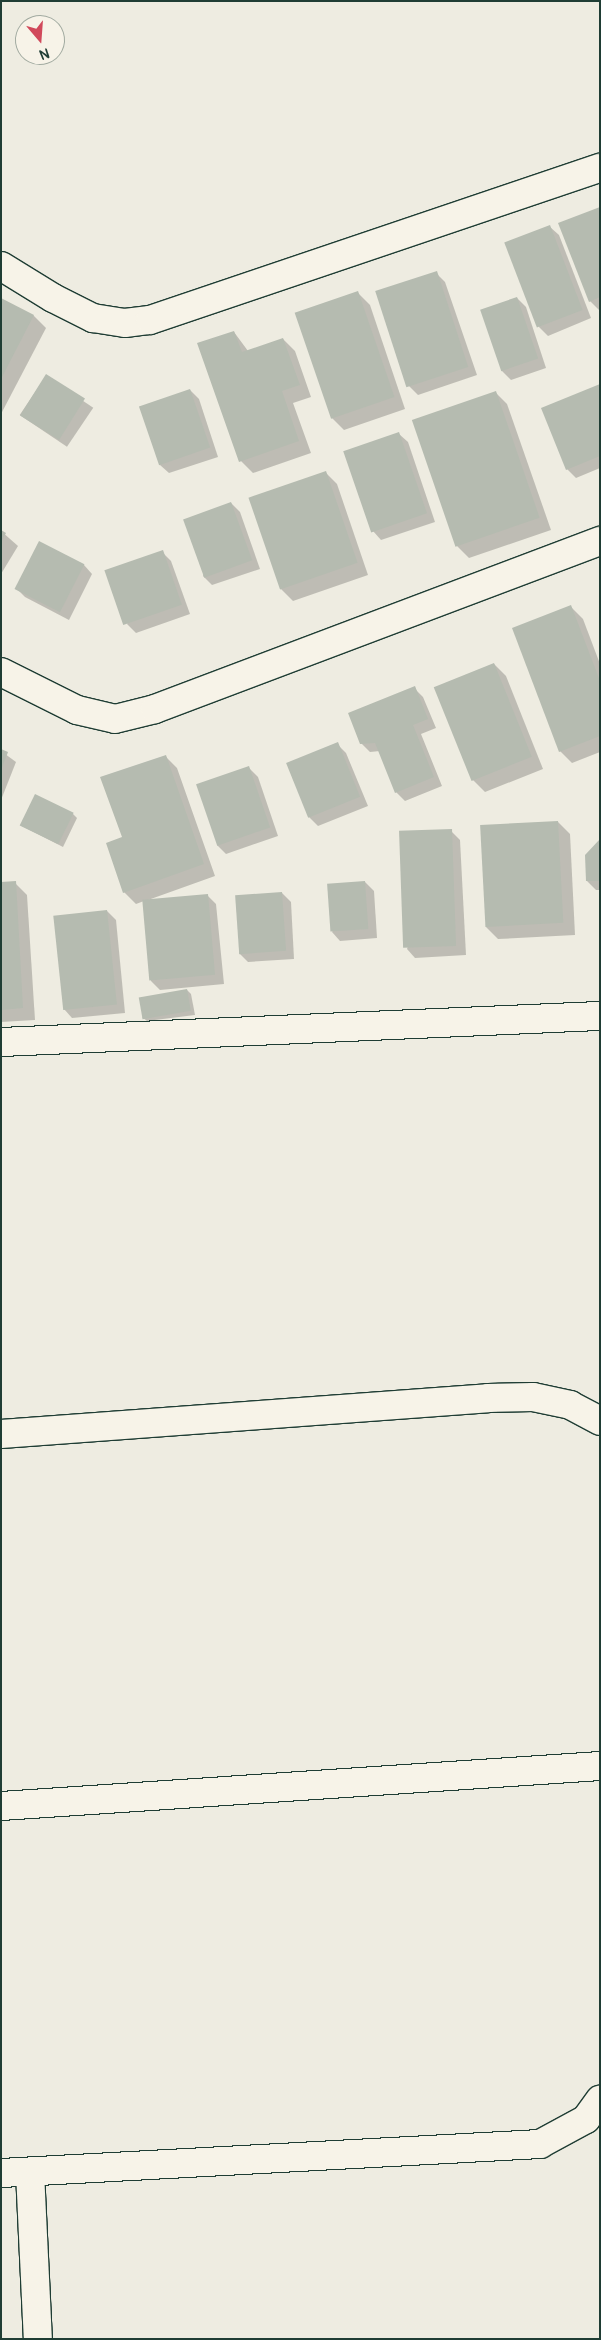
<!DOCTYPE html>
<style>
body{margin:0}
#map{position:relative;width:601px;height:2340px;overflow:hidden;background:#eeece1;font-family:Pangolin,sans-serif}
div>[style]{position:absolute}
.shadow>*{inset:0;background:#0003;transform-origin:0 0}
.building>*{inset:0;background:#b5bbb0;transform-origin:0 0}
.roads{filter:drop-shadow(1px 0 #1f3d34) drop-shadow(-1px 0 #1f3d34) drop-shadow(0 1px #1f3d34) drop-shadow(0 -1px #1f3d34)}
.minor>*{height:28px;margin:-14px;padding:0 14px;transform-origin:14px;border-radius:14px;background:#f7f3e8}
span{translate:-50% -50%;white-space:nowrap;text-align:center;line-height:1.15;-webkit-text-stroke:5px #f7f3e8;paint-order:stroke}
.frame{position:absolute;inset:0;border:2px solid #1f3d34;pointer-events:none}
.north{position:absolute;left:15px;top:15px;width:50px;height:50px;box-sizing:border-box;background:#f7f3e8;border:1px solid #a1aaa0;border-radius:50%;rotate:162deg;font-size:14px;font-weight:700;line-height:20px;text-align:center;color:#1f3d34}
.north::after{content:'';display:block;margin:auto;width:18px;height:22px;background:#d1495b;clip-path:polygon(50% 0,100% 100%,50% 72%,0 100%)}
</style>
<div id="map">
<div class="shadow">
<i style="clip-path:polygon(600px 208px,600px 309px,599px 310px,590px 301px)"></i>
<i style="clip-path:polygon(550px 227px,559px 235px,591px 318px,548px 336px,539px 327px)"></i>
<i style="clip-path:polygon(436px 273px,445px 282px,477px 375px,418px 395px,409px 386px)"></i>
<i style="clip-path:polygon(358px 293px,370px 305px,405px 409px,344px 430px,332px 418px)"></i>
<i style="clip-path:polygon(517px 298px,526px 307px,546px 368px,511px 380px,502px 371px)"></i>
<i style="clip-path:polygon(1px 299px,34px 316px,46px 328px,1px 414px)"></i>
<i style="clip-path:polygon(234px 332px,248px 351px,283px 339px,295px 351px,311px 397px,293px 403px,311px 453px,253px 473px,241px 461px)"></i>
<i style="left:46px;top:376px;width:57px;height:47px;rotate:34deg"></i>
<i style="clip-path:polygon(600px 386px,600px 468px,576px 478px,567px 469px)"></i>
<i style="clip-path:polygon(190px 390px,199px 399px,218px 457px,169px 473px,160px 465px)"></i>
<i style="clip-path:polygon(495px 392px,507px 404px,551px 530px,469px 558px,457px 546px)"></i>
<i style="clip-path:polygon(399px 434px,408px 442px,435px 522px,381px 540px,373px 531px)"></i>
<i style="clip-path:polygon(325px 472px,337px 484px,368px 575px,293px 601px,281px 589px)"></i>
<i style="clip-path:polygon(231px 503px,240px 512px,260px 569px,212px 585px,203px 576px)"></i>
<i style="clip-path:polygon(1px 531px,18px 546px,1px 574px)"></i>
<i style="clip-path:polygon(40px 543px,84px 565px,92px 574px,69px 620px,25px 597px,16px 588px)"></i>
<i style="clip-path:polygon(162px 552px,171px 561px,190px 614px,136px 633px,127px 624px)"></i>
<i style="clip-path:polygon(571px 607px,583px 619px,600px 664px,600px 752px,572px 763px,560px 751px)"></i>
<i style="clip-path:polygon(494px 664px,506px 676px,543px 769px,485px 792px,473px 780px)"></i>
<i style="clip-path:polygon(414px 688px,423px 697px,436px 728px,421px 734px,442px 786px,405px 801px,396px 792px,380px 751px,370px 752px,361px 743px)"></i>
<i style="clip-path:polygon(337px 744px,346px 753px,368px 806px,318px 826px,309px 817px)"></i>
<i style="clip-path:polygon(1px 751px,16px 762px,1px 800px)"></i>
<i style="clip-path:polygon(165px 756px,177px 768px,215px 876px,148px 900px,207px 895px,216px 904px,224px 984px,160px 990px,151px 981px,144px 901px,136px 904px,124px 892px,123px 838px)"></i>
<i style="clip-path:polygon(249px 768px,258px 777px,278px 836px,226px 854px,217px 845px)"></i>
<i style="clip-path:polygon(73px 814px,77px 818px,63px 847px,22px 826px)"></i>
<i style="clip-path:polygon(558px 822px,570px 834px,575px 935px,498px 939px,486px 927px)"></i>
<i style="clip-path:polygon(451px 831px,460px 840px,466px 955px,415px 958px,407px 949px)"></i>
<i style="clip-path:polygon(600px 841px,600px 890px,596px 890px,587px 881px)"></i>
<i style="clip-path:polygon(365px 882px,374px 891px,377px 938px,340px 941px,332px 932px)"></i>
<i style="clip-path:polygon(15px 883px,27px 895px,35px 1020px,1px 1022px,1px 884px)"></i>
<i style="clip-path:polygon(282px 893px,291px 902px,294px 959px,248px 962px,239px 953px)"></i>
<i style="clip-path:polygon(107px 911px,116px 920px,125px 1013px,72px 1018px,64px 1009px)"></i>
<i style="clip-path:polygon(187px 990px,191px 994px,195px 1015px,147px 1021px,142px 1017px)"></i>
</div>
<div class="building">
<i style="clip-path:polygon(600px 207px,600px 297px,589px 302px,558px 223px)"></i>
<i style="left:550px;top:225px;width:91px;height:49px;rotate:69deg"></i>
<i style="left:437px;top:271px;width:101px;height:65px;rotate:72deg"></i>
<i style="left:358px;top:291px;width:112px;height:67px;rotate:71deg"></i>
<i style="left:517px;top:297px;width:65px;height:39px;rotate:71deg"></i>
<i style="clip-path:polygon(1px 298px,34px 315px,1px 379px)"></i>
<i style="clip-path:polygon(234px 331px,242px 352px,283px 338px,300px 385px,282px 391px,299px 441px,239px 462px,197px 343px)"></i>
<i style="left:46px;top:374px;width:46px;height:49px;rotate:32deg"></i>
<i style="clip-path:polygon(600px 384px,600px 456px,566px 470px,541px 408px)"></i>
<i style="left:190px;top:389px;width:62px;height:54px;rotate:71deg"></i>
<i style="left:496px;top:391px;width:134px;height:89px;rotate:71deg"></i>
<i style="left:399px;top:432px;width:86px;height:59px;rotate:71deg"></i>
<i style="left:326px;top:471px;width:97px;height:82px;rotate:71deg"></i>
<i style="left:231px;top:502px;width:62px;height:51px;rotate:70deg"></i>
<i style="clip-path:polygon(1px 530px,6px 533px,1px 542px)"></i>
<i style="left:39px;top:541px;width:51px;height:54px;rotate:27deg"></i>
<i style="left:163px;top:550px;width:58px;height:62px;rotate:71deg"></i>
<i style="clip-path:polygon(571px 605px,600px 681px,600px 736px,559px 752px,512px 628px)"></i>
<i style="left:494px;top:663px;width:101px;height:65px;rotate:68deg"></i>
<i style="clip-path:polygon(415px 686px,428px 719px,413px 725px,434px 777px,395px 793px,375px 743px,360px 744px,348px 713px)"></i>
<i style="left:338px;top:742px;width:59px;height:56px;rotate:68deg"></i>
<i style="clip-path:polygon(1px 749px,8px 752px,1px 770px)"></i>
<i style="clip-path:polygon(166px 755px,204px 864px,123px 893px,106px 843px,122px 837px,100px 777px)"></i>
<i style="left:249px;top:766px;width:65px;height:56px;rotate:71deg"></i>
<i style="left:35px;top:794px;width:43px;height:35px;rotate:26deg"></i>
<i style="left:558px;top:821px;width:102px;height:78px;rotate:87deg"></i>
<i style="left:452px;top:829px;width:117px;height:53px;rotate:88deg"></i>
<i style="clip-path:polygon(600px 839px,600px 881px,586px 881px,585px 855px)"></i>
<i style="clip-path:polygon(16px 881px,23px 1008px,1px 1010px,1px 882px)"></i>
<i style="left:365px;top:881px;width:48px;height:38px;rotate:86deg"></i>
<i style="left:282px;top:892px;width:59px;height:47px;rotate:86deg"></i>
<i style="left:208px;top:894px;width:81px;height:66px;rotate:85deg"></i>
<i style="left:107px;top:910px;width:95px;height:54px;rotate:84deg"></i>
<i style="left:187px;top:989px;width:22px;height:49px;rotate:80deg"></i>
</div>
<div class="roads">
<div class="minor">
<i style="left:1px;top:266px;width:61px;rotate:31.6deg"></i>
<i style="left:53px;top:298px;width:45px;rotate:26.6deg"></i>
<i style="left:93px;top:318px;width:32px;rotate:9deg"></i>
<i style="left:125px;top:323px;width:25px;rotate:-7deg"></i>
<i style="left:150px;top:320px;width:475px;rotate:-18.7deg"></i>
<i style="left:1px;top:672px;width:85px;rotate:26.6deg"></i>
<i style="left:77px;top:710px;width:39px;rotate:13deg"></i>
<i style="left:115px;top:719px;width:41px;rotate:-14deg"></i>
<i style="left:155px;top:709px;width:476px;rotate:-20.7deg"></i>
<i style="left:1px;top:1042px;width:600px;rotate:-2.49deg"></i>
<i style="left:1px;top:1434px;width:488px;rotate:-4.2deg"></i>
<i style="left:488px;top:1398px;width:45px;rotate:-1.3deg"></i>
<i style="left:533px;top:1397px;width:38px;rotate:12deg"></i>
<i style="left:570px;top:1405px;width:34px;rotate:28deg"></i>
<i style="left:1px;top:1806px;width:600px;rotate:-3.82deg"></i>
<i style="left:30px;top:2172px;width:167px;rotate:87.3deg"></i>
<i style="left:1px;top:2173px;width:540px;rotate:-3.08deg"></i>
<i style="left:540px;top:2144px;width:52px;rotate:-28.5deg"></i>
<i style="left:586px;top:2119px;width:24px;rotate:-54deg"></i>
</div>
</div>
<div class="frame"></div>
<div class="north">N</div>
</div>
